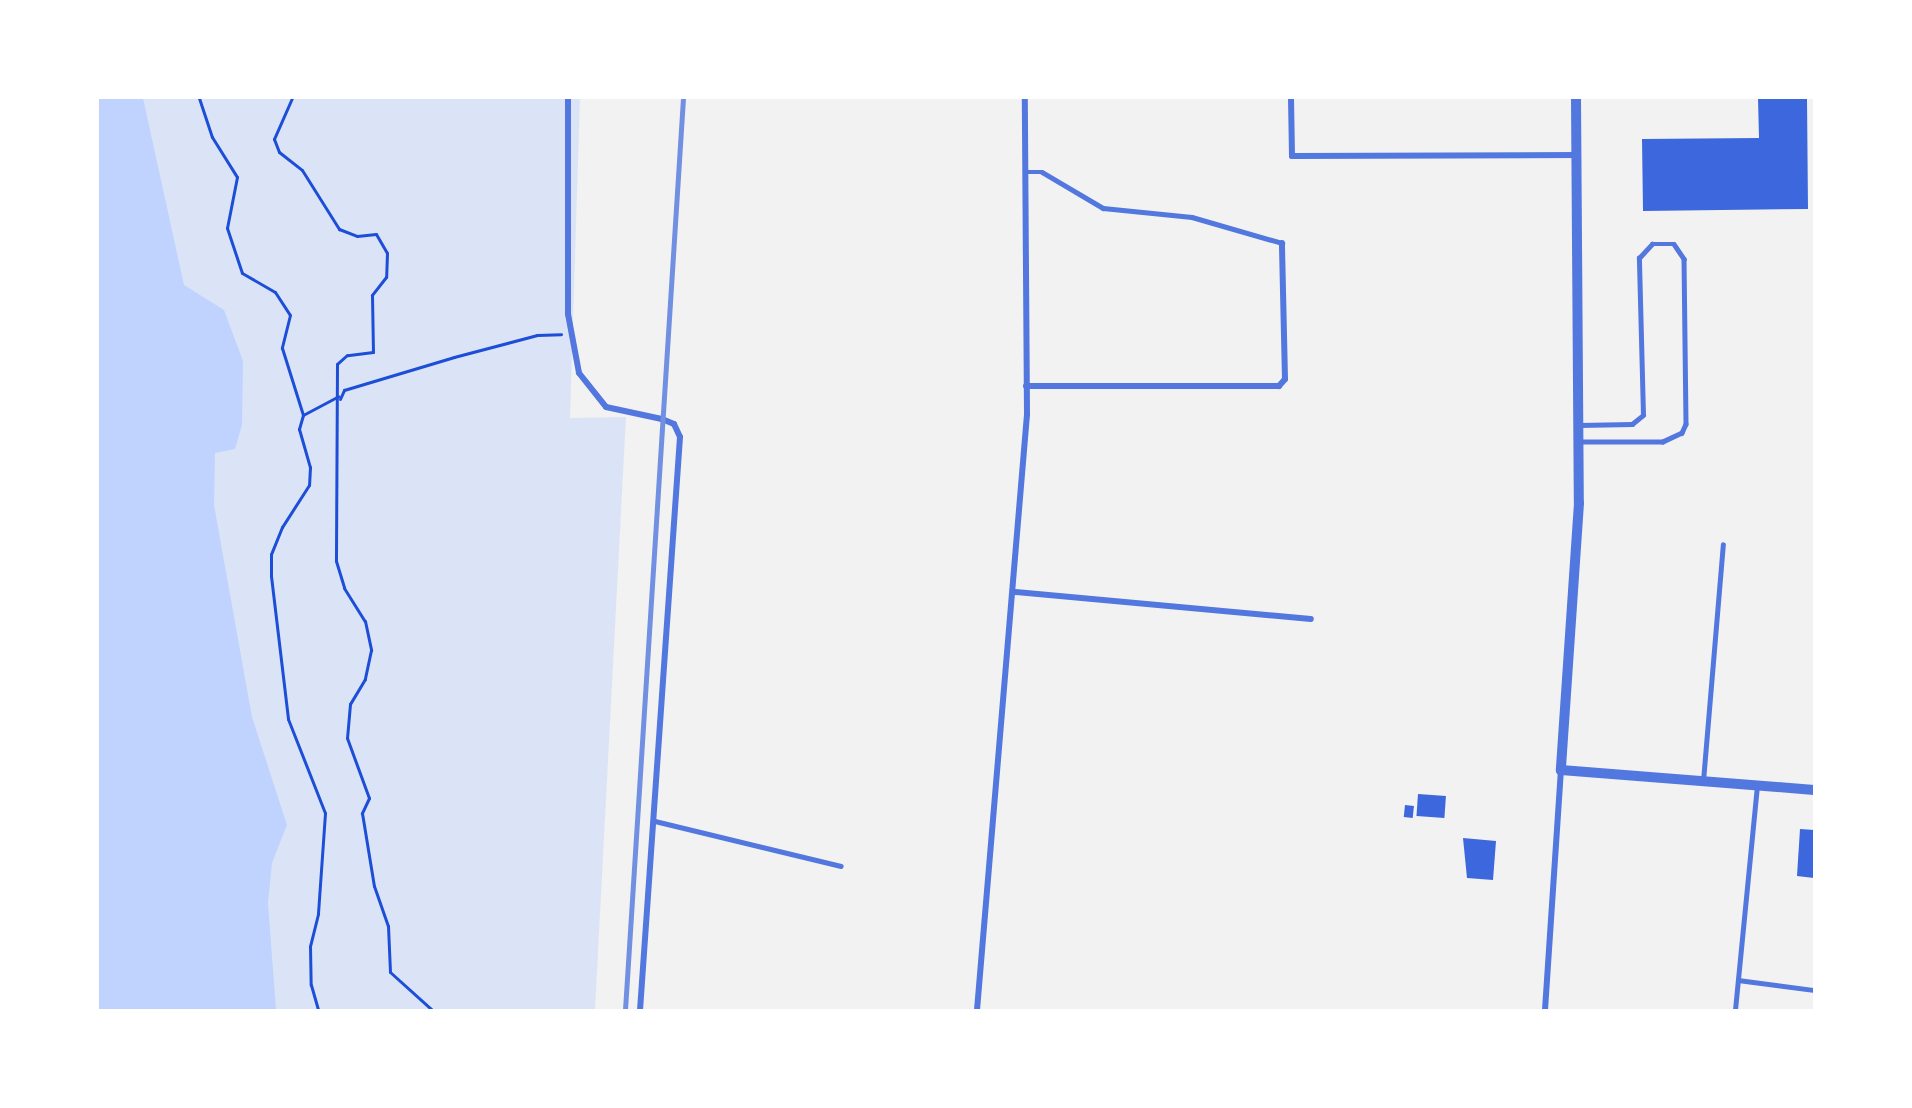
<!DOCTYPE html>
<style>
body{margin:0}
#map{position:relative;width:1912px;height:1108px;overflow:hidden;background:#f2f2f2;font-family:Georgia,serif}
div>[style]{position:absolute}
.green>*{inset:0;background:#dbe4f7}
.water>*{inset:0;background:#bfd3fe}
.building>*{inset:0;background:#3d67dc;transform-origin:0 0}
.path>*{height:3px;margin:-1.5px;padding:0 1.5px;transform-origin:1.5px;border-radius:1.5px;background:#1d4ed8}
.service>*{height:4.5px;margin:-2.25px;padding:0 2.25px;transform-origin:2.25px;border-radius:2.25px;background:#5277de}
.minor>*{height:6px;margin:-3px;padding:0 3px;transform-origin:3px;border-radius:3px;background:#5277de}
.tertiary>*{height:10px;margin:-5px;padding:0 5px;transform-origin:5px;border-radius:5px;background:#5277de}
.rail>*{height:4.5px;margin:-2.25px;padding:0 2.25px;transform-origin:2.25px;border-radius:2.25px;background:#7290e2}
span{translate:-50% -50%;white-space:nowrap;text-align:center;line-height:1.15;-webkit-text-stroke:6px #fff;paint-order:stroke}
.frame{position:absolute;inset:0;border:99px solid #fff;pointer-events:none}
</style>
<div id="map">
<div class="green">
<i style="clip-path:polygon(98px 98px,580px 98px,570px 418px,626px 417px,595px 1010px,233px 1010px)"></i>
</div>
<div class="water">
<i style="clip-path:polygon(98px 98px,143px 98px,184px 285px,224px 310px,243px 361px,242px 425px,235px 449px,215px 453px,214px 505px,252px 717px,287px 825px,272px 863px,268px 903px,276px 1010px,98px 1010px)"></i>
</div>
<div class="building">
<i style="clip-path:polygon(1758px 98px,1807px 98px,1808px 209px,1643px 211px,1642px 139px,1759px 138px)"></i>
<i style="left:1418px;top:794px;width:28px;height:22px;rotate:4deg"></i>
<i style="left:1405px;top:805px;width:9px;height:12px;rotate:6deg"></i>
<i style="clip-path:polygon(1800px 829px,1814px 830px,1814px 878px,1797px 876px)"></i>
<i style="clip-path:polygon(1463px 838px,1496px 841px,1493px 880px,1467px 878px)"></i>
</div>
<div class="path">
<i style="left:199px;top:98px;width:41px;rotate:71.6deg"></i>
<i style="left:212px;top:137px;width:47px;rotate:58deg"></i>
<i style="left:237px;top:177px;width:52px;rotate:101.1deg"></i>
<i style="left:227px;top:228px;width:47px;rotate:71.6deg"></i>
<i style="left:242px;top:273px;width:38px;rotate:30deg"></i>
<i style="left:275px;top:292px;width:27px;rotate:57deg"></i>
<i style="left:290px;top:315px;width:34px;rotate:104deg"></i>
<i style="left:282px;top:348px;width:70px;rotate:72.6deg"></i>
<i style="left:303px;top:415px;width:15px;rotate:106deg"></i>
<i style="left:299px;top:429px;width:40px;rotate:74deg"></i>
<i style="left:310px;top:467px;width:18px;rotate:93deg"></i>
<i style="left:309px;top:485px;width:50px;rotate:122.7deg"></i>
<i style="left:282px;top:527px;width:29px;rotate:112deg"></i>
<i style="left:271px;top:554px;width:22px;rotate:90deg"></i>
<i style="left:271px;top:576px;width:144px;rotate:83.2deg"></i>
<i style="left:288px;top:719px;width:101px;rotate:68.5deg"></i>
<i style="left:325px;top:813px;width:101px;rotate:94deg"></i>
<i style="left:318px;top:914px;width:33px;rotate:104deg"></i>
<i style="left:310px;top:946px;width:39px;rotate:89deg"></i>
<i style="left:311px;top:985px;width:26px;rotate:74deg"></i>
<i style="left:292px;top:98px;width:45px;rotate:113.7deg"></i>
<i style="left:274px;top:139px;width:14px;rotate:69deg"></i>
<i style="left:279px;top:152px;width:29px;rotate:38deg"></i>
<i style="left:302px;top:170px;width:70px;rotate:57.9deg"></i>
<i style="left:339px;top:229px;width:19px;rotate:21deg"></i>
<i style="left:357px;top:236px;width:19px;rotate:-6deg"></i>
<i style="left:376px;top:234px;width:22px;rotate:60deg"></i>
<i style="left:387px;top:253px;width:24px;rotate:92deg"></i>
<i style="left:386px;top:277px;width:23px;rotate:128deg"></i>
<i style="left:372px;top:295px;width:57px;rotate:89deg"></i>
<i style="left:373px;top:352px;width:26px;rotate:173deg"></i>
<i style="left:347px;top:355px;width:13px;rotate:138deg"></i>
<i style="left:337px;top:364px;width:197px;rotate:90.3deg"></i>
<i style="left:336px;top:561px;width:28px;rotate:73deg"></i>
<i style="left:344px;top:588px;width:39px;rotate:58deg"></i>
<i style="left:365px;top:621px;width:30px;rotate:78deg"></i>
<i style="left:371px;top:650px;width:30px;rotate:102deg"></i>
<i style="left:365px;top:679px;width:29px;rotate:121deg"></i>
<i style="left:350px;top:704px;width:34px;rotate:95deg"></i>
<i style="left:347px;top:738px;width:64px;rotate:69.9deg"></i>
<i style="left:369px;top:798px;width:17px;rotate:115deg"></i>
<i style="left:362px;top:813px;width:74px;rotate:80.7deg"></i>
<i style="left:374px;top:886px;width:42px;rotate:70.7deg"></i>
<i style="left:388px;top:926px;width:46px;rotate:87.5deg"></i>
<i style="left:390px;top:972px;width:57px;rotate:42.1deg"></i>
<i style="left:340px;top:399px;width:10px;rotate:-66deg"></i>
<i style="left:344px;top:390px;width:115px;rotate:-16.7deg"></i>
<i style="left:454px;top:357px;width:86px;rotate:-14.8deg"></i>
<i style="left:537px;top:335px;width:24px;rotate:-2deg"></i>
<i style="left:303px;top:415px;width:40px;rotate:-28deg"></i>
</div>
<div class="service">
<i style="left:1025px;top:172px;width:17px"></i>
<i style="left:1042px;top:172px;width:71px;rotate:30.5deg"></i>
<i style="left:1103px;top:208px;width:89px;rotate:5.8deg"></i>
<i style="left:1192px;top:217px;width:94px;rotate:16.1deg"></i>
<i style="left:1579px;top:425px;width:53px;rotate:-1.1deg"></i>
<i style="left:1632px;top:424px;width:14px;rotate:-39deg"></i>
<i style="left:1643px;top:415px;width:157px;rotate:-91.5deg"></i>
<i style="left:1639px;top:258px;width:19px;rotate:-47deg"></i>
<i style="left:1652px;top:244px;width:22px"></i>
<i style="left:1674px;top:244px;width:18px;rotate:56deg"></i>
<i style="left:1684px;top:259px;width:165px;rotate:89.3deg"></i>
<i style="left:1686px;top:424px;width:10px;rotate:114deg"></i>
<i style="left:1682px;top:433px;width:21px;rotate:155deg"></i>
<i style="left:1663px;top:442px;width:84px;rotate:180deg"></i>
<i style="left:1703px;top:781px;width:237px;rotate:-85.2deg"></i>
<i style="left:655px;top:821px;width:191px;rotate:13.6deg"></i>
<i style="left:1738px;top:980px;width:77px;rotate:7.5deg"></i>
<i style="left:1735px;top:1010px;width:225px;rotate:-84.4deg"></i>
</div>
<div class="minor">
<i style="left:568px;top:98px;width:216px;rotate:90deg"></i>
<i style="left:568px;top:314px;width:60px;rotate:79.4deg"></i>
<i style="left:579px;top:373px;width:43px;rotate:51.5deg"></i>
<i style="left:606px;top:407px;width:57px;rotate:12.1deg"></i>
<i style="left:662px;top:419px;width:13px;rotate:23deg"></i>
<i style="left:674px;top:424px;width:14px;rotate:65deg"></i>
<i style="left:680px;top:437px;width:574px;rotate:93.99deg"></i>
<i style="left:1291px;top:98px;width:58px;rotate:89deg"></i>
<i style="left:1292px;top:156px;width:285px;rotate:-0.2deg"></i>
<i style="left:1026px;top:386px;width:253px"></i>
<i style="left:1279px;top:386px;width:9px;rotate:-49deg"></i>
<i style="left:1285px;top:379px;width:136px;rotate:-91.3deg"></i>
<i style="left:1015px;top:592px;width:297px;rotate:5.2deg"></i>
<i style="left:977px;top:1010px;width:598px;rotate:-85.2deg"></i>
<i style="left:1027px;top:414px;width:316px;rotate:-90.4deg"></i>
<i style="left:1545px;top:1010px;width:241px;rotate:-86.2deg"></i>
</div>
<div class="tertiary">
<i style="left:1576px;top:98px;width:405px;rotate:89.6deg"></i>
<i style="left:1579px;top:503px;width:268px;rotate:93.9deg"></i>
<i style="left:1561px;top:770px;width:254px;rotate:4.5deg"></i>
</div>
<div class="rail">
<i style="left:625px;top:1010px;width:914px;rotate:-86.36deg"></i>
</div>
<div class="frame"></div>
</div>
